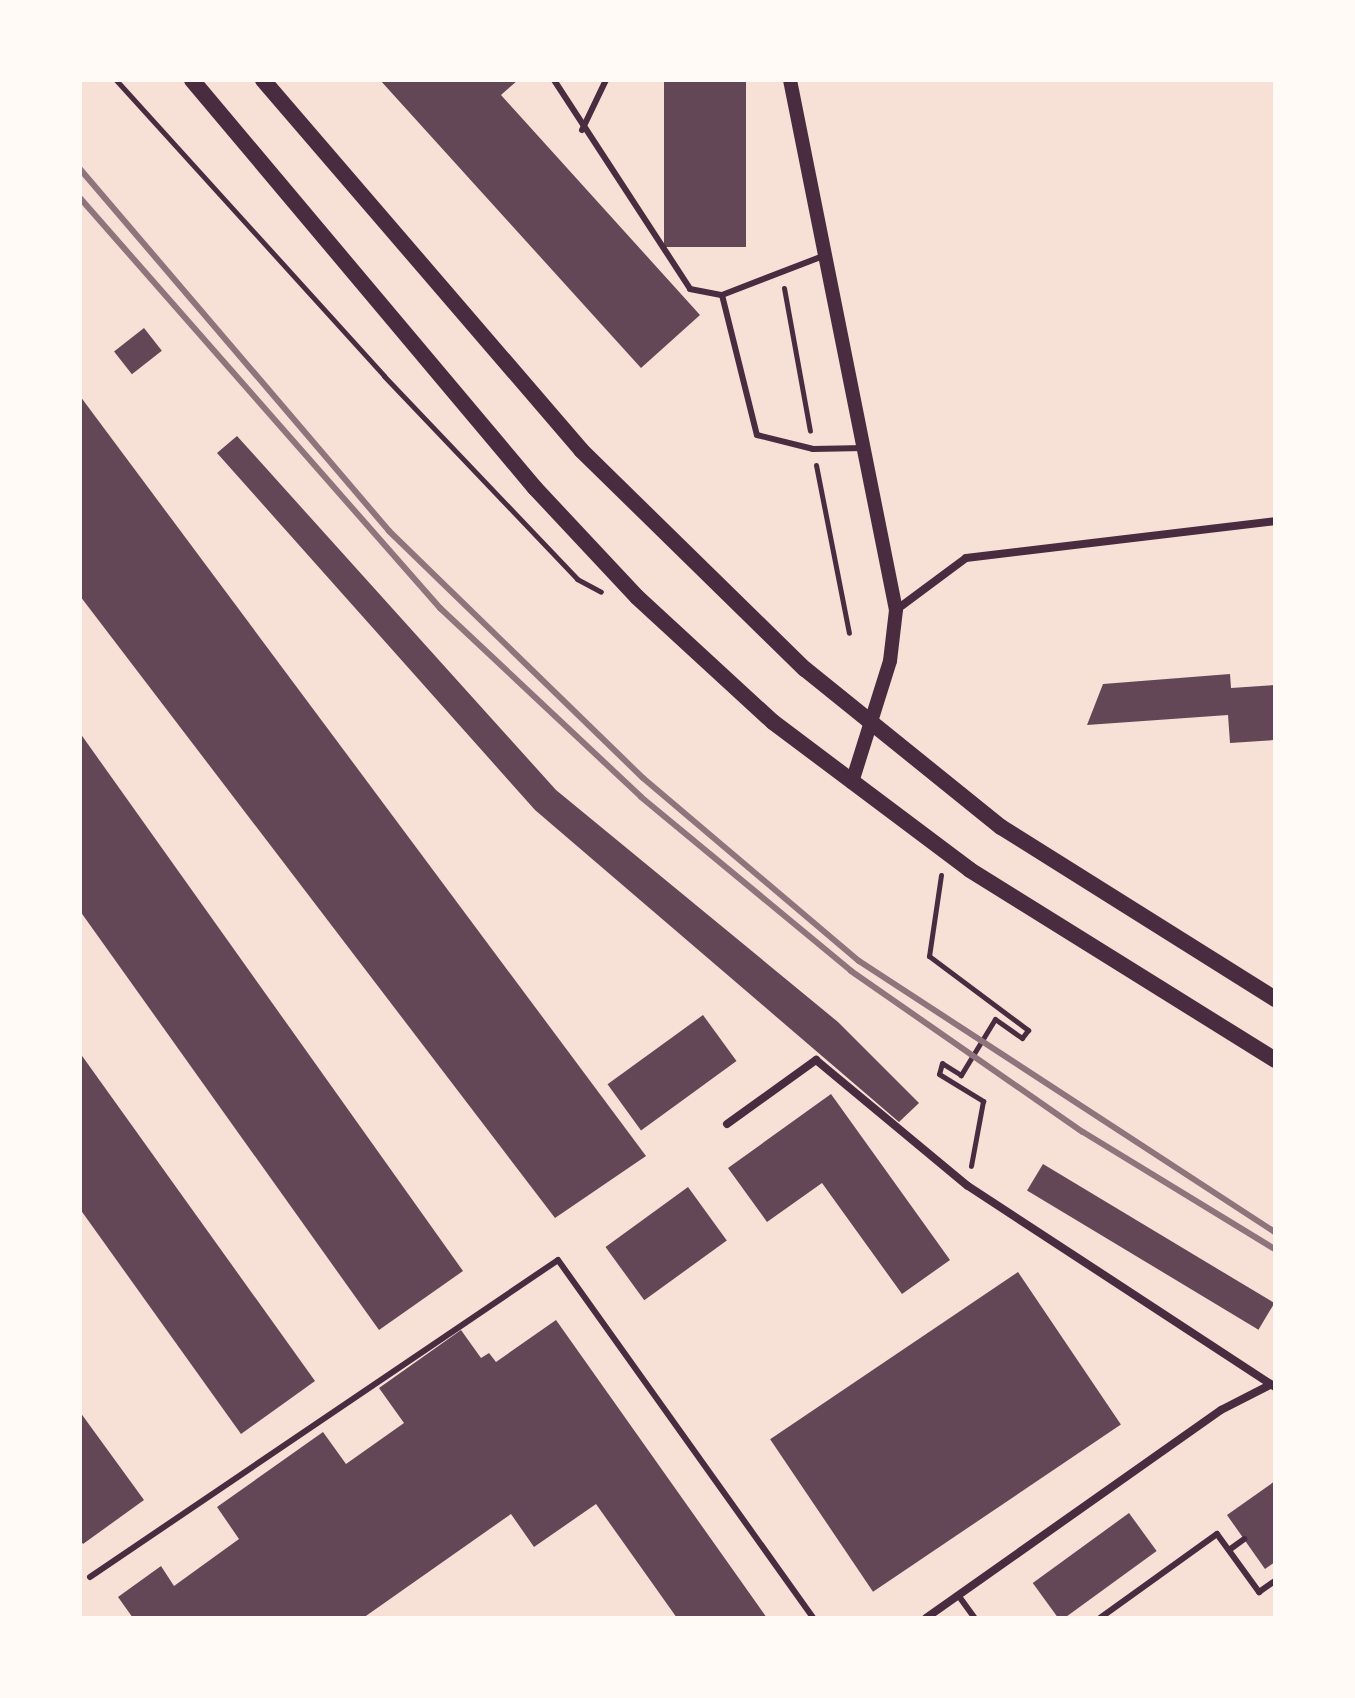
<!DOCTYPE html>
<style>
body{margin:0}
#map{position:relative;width:1355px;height:1698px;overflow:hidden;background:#f7e1d7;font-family:Rubik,sans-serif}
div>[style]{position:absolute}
.building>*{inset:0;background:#644757;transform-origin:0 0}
.path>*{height:5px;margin:-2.5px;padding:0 2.5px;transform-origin:2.5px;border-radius:2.5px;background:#4a2c40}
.service>*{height:6px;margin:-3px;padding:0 3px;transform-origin:3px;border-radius:3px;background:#4a2c40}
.minor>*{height:8px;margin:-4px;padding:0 4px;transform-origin:4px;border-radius:4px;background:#4a2c40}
.tertiary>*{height:14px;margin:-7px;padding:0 7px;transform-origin:7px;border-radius:7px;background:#4a2c40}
.secondary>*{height:16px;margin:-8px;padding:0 8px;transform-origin:8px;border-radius:8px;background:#4a2c40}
.rail>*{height:6px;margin:-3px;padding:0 3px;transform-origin:3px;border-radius:3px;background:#8f747c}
span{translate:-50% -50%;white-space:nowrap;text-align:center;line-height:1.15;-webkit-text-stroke:6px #fffaf5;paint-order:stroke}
.frame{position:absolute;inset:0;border:82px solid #fffaf5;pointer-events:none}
</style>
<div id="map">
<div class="building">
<i style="clip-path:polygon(380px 80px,518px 80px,501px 95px,700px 315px,641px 368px)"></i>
<i style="left:664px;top:80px;width:82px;height:167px"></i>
<i style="left:144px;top:328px;width:29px;height:38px;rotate:52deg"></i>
<i style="clip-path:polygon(80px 396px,646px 1156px,555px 1218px,80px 596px)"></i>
<i style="clip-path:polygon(237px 436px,556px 790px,838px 1022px,919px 1103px,899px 1122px,535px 810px,217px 453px)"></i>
<i style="clip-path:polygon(1230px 674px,1231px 688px,1275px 685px,1275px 740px,1230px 743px,1228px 715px,1087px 725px,1103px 684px)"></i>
<i style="clip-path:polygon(80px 733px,463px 1271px,379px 1330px,80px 911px)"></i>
<i style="left:703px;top:1015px;width:57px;height:118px;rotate:54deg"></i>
<i style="clip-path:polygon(80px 1053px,315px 1381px,241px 1434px,80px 1209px)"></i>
<i style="clip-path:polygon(831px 1094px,950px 1260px,902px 1294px,822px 1183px,767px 1222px,728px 1168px)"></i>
<i style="left:1043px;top:1164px;width:270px;height:31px;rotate:31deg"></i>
<i style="left:688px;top:1187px;width:66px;height:102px;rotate:54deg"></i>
<i style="left:1018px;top:1272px;width:184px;height:299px;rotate:56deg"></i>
<i style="clip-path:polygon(556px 1320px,767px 1618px,677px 1618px,596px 1504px,534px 1547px,511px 1514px,363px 1618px,133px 1618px,118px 1597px,161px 1566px,174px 1586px,239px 1539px,217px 1507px,323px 1432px,346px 1464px,404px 1423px,379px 1388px,461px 1330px,481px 1358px,489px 1353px,496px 1362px)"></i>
<i style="clip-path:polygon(80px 1412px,144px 1500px,83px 1544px,80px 1540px)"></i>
<i style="clip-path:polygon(1275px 1481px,1275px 1562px,1265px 1569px,1227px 1515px)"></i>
<i style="left:1129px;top:1513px;width:47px;height:119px;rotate:54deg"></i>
</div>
<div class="path">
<i style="left:116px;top:80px;width:399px;rotate:47.8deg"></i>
<i style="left:384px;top:376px;width:280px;rotate:46.4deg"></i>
<i style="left:577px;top:579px;width:27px;rotate:28deg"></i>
<i style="left:784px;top:288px;width:145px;rotate:79.7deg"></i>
<i style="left:816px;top:465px;width:171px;rotate:78.9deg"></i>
<i style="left:941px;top:875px;width:82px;rotate:98.4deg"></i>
<i style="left:929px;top:956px;width:124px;rotate:36.8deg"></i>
<i style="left:1028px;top:1030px;width:10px;rotate:127deg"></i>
<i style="left:1022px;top:1038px;width:33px;rotate:-145deg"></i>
<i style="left:995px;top:1019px;width:66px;rotate:121.3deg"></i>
<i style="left:961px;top:1075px;width:22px;rotate:-148deg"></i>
<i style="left:942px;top:1063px;width:11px;rotate:105deg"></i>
<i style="left:939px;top:1074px;width:52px;rotate:31.5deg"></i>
<i style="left:983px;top:1101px;width:66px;rotate:100.5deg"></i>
</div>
<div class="service">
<i style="left:554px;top:80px;width:249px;rotate:56.9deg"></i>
<i style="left:690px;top:289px;width:33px;rotate:11deg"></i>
<i style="left:722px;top:295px;width:144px;rotate:76deg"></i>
<i style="left:757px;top:435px;width:58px;rotate:14deg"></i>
<i style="left:813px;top:449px;width:51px;rotate:-1.1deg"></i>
<i style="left:582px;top:130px;width:55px;rotate:-64.4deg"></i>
<i style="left:722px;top:295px;width:108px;rotate:-21.1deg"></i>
<i style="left:1229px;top:1550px;width:19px;rotate:-36deg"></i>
<i style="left:90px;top:1577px;width:565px;rotate:-34.11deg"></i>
<i style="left:558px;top:1260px;width:440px;rotate:54.5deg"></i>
<i style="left:958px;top:1595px;width:29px;rotate:54deg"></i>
<i style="left:1100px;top:1618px;width:144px;rotate:-35.7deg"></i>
<i style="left:1217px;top:1534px;width:72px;rotate:54.1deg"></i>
<i style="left:1259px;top:1592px;width:19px;rotate:-35deg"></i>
</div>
<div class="minor">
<i style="left:896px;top:610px;width:87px;rotate:-36.6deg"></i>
<i style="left:966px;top:558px;width:311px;rotate:-6.8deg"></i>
<i style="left:727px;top:1124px;width:110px;rotate:-35.7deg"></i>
<i style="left:816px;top:1060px;width:197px;rotate:39.7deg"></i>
<i style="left:968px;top:1186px;width:367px;rotate:33.2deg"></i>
<i style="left:926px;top:1618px;width:361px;rotate:-35.2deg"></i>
<i style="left:1221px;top:1410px;width:53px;rotate:-27.1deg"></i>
</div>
<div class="tertiary">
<i style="left:790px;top:80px;width:540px;rotate:78.69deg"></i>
<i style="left:896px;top:610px;width:51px;rotate:96.7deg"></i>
<i style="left:890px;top:661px;width:127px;rotate:107.4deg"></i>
</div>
<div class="secondary">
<i style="left:192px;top:80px;width:533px;rotate:49.95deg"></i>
<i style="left:535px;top:488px;width:149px;rotate:46.9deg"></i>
<i style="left:637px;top:597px;width:185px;rotate:42.6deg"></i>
<i style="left:773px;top:722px;width:246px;rotate:36.9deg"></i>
<i style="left:970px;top:870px;width:359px;rotate:31.9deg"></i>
<i style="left:263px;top:80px;width:488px;rotate:49.3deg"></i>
<i style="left:581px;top:450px;width:313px;rotate:44.4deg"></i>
<i style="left:805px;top:669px;width:252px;rotate:38.9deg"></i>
<i style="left:1001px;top:827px;width:324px;rotate:32.1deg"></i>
</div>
<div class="rail">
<i style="left:80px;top:169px;width:476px;rotate:49.5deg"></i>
<i style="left:389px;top:531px;width:354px;rotate:44.2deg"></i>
<i style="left:643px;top:778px;width:283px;rotate:40.3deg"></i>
<i style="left:859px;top:961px;width:496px;rotate:33.1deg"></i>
<i style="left:80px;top:198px;width:546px;rotate:48.72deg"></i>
<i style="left:440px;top:608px;width:276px;rotate:43.2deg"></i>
<i style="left:641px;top:797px;width:273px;rotate:39.6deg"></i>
<i style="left:851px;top:971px;width:282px;rotate:34.8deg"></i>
<i style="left:1083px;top:1132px;width:225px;rotate:31.4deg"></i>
</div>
<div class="frame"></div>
</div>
